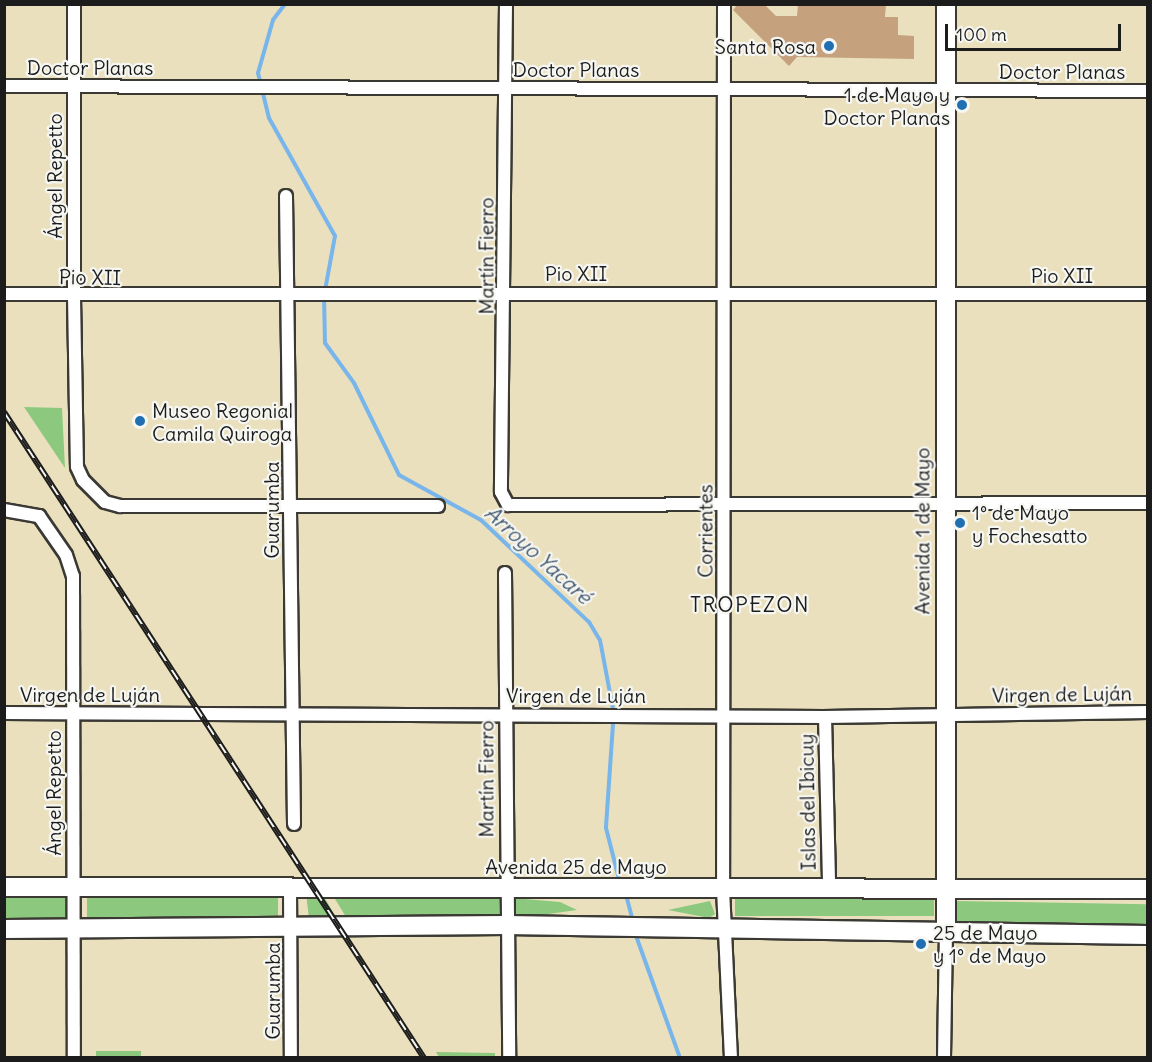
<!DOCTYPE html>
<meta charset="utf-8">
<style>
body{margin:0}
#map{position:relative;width:1152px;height:1062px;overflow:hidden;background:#eae0be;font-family:Delius,sans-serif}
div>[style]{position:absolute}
.green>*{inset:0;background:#8cc87e;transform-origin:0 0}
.stream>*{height:4px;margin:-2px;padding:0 2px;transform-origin:2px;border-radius:2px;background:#78b5eb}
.building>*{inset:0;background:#c5a27d}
.roads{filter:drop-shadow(2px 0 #3b3934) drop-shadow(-2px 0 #3b3934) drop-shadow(0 2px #3b3934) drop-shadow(0 -2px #3b3934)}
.street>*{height:12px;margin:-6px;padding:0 6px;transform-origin:6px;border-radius:6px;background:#fff}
.secondary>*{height:18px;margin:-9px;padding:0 9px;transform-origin:9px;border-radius:9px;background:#fff}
.rail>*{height:6px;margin-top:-3px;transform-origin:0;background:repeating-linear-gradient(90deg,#f6f6f2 0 11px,#1c1c1c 0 22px);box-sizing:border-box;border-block:2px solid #1c1c1c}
.dots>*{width:16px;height:16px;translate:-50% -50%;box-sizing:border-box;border:3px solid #f6f6f2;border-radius:50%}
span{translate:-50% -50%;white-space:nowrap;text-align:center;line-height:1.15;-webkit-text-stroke:4.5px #f6f6f2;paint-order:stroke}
.poi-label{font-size:20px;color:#1c1c1c}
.right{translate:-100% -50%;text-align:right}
.left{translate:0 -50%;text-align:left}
.street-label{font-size:20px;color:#1c1c1c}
.water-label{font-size:21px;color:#41596f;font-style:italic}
.neighbourhood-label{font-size:21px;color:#1c1c1c;letter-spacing:1.5px}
.frame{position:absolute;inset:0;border:6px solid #1c1c1c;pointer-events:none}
.scale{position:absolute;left:945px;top:24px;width:176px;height:27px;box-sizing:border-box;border:3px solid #1c1c1c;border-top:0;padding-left:8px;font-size:18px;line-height:21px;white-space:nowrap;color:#1c1c1c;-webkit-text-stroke:4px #f6f6f2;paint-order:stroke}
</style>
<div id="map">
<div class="green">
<i style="clip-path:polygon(24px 407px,62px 408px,65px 468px)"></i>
<i style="clip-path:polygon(320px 890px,337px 919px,309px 919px,306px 893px)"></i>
<i style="clip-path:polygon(332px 894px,502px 894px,502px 915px,346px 917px)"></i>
<i style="left:934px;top:894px;width:22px;height:199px;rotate:90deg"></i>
<i style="left:5px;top:895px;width:60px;height:25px"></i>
<i style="left:87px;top:897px;width:191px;height:22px"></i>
<i style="clip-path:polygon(513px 898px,560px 902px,577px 910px,513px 919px)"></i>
<i style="clip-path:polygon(710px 901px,715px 914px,709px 918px,668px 910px)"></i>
<i style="left:955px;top:901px;width:192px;height:20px;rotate:1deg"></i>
<i style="left:96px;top:1051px;width:45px;height:6px"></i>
<i style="clip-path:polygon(436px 1052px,495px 1053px,495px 1057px,439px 1057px)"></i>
</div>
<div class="stream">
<i style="left:285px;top:4px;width:20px;rotate:127deg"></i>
<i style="left:273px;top:20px;width:55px;rotate:105.8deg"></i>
<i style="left:258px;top:73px;width:46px;rotate:76.3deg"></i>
<i style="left:269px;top:118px;width:135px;rotate:60.8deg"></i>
<i style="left:335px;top:236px;width:61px;rotate:100.4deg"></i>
<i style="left:324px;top:296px;width:47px;rotate:88.8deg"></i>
<i style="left:325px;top:343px;width:49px;rotate:54.1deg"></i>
<i style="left:354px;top:383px;width:102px;rotate:63.9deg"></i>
<i style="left:399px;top:475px;width:94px;rotate:28.8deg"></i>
<i style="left:481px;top:520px;width:149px;rotate:43.4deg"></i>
<i style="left:589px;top:622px;width:21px;rotate:59deg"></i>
<i style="left:600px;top:640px;width:70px;rotate:79.3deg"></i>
<i style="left:613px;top:724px;width:104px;rotate:93.9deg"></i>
<i style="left:606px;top:828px;width:57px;rotate:75.7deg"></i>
<i style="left:626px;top:895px;width:28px;rotate:75deg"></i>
<i style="left:635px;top:933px;width:133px;rotate:70.2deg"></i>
</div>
<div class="building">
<i style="clip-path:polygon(738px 4px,764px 4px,776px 16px,797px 16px,798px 4px,886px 4px,885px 17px,898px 17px,898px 35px,914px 36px,914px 59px,797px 57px,789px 66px,733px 10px)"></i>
</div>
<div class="roads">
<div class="street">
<i style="left:74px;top:4px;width:293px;rotate:90deg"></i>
<i style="left:74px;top:297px;width:170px;rotate:89deg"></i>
<i style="left:77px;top:467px;width:14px;rotate:65deg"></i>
<i style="left:83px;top:480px;width:31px;rotate:45deg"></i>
<i style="left:105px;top:502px;width:16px;rotate:15deg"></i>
<i style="left:120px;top:506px;width:318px"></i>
<i style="left:506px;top:4px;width:488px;rotate:90.6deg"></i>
<i style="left:501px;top:492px;width:15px;rotate:62deg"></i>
<i style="left:508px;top:505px;width:640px;rotate:-0.18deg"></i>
<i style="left:724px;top:4px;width:885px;rotate:90.06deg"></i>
<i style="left:723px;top:889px;width:169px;rotate:87.3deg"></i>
<i style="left:4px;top:86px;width:1144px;rotate:0.25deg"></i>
<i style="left:286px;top:196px;width:628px;rotate:89.27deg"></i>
<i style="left:4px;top:294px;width:1144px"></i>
<i style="left:4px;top:510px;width:36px;rotate:10deg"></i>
<i style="left:39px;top:516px;width:47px;rotate:55.3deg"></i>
<i style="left:66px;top:555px;width:22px;rotate:72deg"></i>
<i style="left:73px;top:576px;width:482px;rotate:89.9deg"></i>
<i style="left:505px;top:573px;width:485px;rotate:89.5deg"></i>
<i style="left:4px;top:713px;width:821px;rotate:0.28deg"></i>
<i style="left:825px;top:717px;width:323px;rotate:-0.9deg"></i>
<i style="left:825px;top:717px;width:168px;rotate:88.6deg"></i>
<i style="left:290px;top:888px;width:170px;rotate:89.7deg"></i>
<i style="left:944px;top:1058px;width:126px;rotate:-89.1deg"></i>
</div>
<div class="secondary">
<i style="left:946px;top:4px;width:928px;rotate:90deg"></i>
<i style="left:4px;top:887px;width:1144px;rotate:0.1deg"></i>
<i style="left:4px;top:929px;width:502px;rotate:-0.46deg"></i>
<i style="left:506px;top:925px;width:642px;rotate:0.89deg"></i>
</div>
</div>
<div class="rail">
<i style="left:4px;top:412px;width:771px;rotate:56.97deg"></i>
</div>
<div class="dots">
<i style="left:829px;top:46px;background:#1f6fb2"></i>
<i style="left:962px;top:105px;background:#1f6fb2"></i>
<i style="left:140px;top:421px;background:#1f6fb2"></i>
<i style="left:960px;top:523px;background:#1f6fb2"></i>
<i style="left:921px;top:944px;background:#1f6fb2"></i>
</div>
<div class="poi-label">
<span class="right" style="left:816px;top:46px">Santa Rosa</span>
<span class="right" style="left:950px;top:106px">1 de Mayo y<br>Doctor Planas</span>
<span class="left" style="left:152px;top:422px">Museo Regonial<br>Camila Quiroga</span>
<span class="left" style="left:972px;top:524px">1º de Mayo<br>y Fochesatto</span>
<span class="left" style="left:933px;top:944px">25 de Mayo<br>y 1º de Mayo</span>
</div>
<div class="street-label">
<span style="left:90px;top:67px">Doctor Planas</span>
<span style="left:576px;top:69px">Doctor Planas</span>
<span style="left:1062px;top:71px">Doctor Planas</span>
<span style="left:54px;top:176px;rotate:-90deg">Ángel Repetto</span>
<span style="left:486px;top:256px;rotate:-90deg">Martín Fierro</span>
<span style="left:576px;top:273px">Pio XII</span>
<span style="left:1062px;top:275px">Pio XII</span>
<span style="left:90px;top:277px;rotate:1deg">Pio XII</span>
<span style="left:271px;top:510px;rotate:-90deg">Guarumba</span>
<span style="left:705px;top:531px;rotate:-90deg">Corrientes</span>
<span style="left:922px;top:531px;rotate:-90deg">Avenida 1 de Mayo</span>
<span style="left:90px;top:694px">Virgen de Luján</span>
<span style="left:1062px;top:694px;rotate:-1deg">Virgen de Luján</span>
<span style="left:576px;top:695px">Virgen de Luján</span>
<span style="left:486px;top:779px;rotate:-90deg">Martín Fierro</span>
<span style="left:53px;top:793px;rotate:-90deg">Ángel Repetto</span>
<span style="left:807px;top:802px;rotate:-91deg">Islas del Ibicuy</span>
<span style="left:576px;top:866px">Avenida 25 de Mayo</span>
<span style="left:272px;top:991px;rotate:-90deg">Guarumba</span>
</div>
<div class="water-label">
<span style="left:538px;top:555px;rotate:42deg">Arroyo Yacaré</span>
</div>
<div class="neighbourhood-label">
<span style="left:750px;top:605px">TROPEZON</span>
</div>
<div class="frame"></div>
<div class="scale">100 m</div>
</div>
